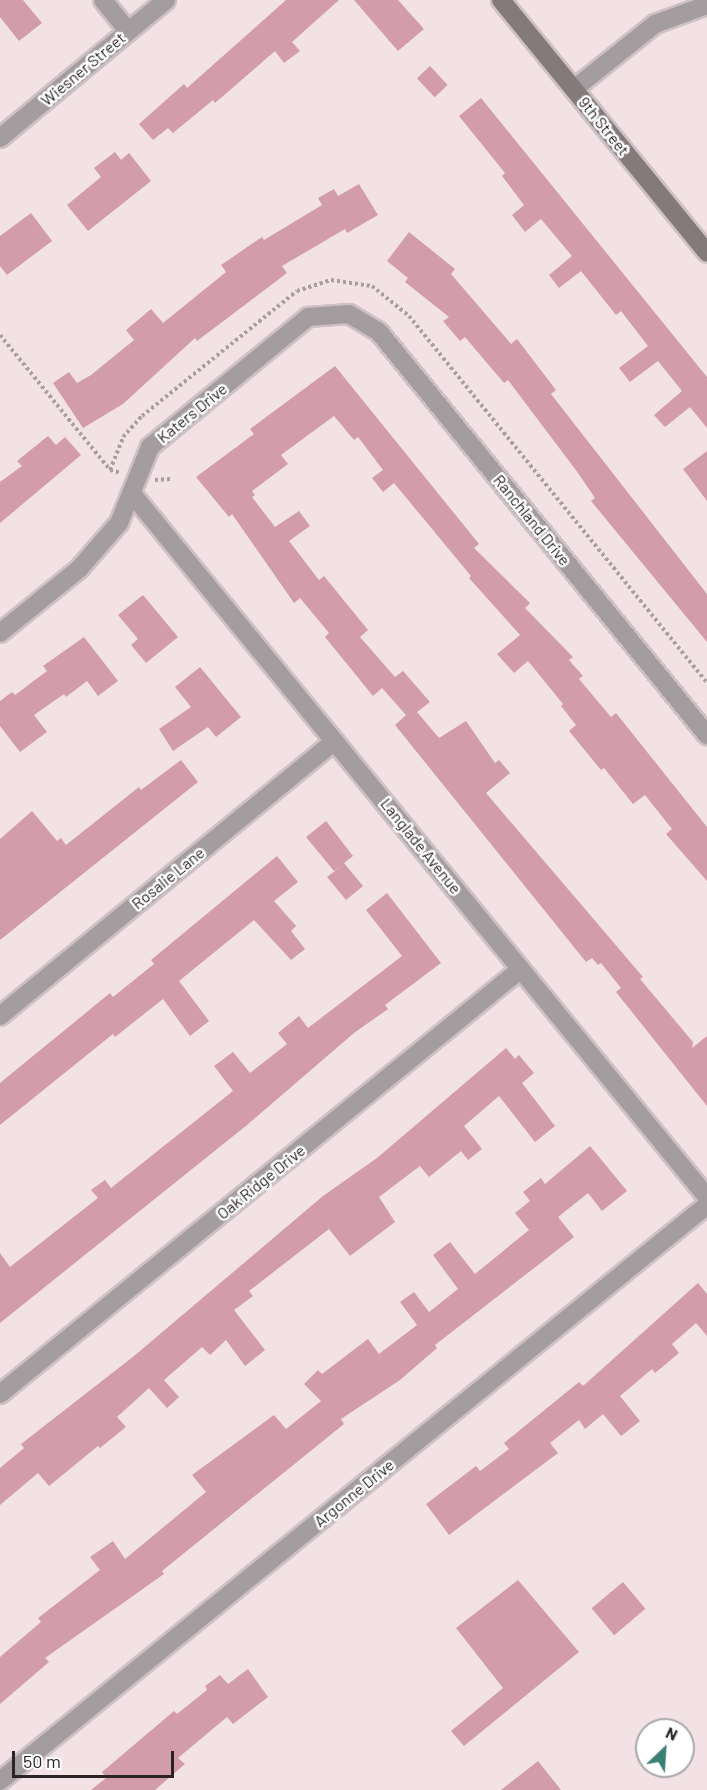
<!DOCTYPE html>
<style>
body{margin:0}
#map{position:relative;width:707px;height:1790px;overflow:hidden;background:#f2e2e6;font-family:Barlow,sans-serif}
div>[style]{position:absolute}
.building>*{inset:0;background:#d39cab;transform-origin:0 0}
.path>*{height:4px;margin-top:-2px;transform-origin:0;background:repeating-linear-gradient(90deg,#aa9da0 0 3px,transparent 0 6px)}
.roads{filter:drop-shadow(2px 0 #cec0c3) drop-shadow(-2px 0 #cec0c3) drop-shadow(0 2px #cec0c3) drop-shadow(0 -2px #cec0c3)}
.street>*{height:18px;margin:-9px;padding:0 9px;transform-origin:9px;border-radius:9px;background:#a49d9f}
.secondary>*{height:18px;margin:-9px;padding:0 9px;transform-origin:9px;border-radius:9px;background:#847a7c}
span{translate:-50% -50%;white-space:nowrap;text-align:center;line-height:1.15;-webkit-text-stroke:5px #fff;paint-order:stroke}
.street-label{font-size:16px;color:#2a2426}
.north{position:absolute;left:635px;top:1718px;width:60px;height:60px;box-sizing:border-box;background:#fff;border:2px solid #aaa7a8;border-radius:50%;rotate:25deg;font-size:16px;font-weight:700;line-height:24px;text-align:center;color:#2a2426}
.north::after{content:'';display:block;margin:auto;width:21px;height:27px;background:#3b8074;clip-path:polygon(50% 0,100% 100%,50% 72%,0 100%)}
.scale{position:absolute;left:12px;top:1751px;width:162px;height:27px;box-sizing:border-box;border:3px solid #2a2426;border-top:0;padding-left:8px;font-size:18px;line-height:21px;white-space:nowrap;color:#2a2426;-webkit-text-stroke:4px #fff;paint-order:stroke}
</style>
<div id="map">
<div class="building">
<i style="clip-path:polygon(0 0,23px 0,42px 23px,19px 41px,0 17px)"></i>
<i style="clip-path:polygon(286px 0,339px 0,292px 42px,300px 51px,284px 63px,275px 51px,215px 103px,213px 100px,173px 133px,168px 128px,153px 140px,139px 124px,184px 84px,187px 88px)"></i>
<i style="clip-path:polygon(354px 0,398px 0,424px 29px,398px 51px)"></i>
<i style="left:430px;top:66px;width:26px;height:18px;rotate:47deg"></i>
<i style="clip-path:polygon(481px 98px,707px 377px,707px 428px,690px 407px,665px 427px,654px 415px,682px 391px,658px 361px,630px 382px,619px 368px,648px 346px,621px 311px,616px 315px,581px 271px,559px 288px,549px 275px,572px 256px,541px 219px,525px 232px,512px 215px,524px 205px,502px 176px,505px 173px,459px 116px)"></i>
<i style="clip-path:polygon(115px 152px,121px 160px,129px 153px,151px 181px,88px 231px,67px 205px,101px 177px,94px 168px)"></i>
<i style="clip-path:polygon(359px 184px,378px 215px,347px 233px,345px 229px,282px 266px,287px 273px,197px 341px,195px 338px,123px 404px,83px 428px,53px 383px,69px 372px,77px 383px,91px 375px,134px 340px,126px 330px,151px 309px,163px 323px,226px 272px,221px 265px,262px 237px,264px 240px,322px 205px,318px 198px,334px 189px,338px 196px)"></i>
<i style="clip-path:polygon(31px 213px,52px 241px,7px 275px,0 266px,0 236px)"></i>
<i style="clip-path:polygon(409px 232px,455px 269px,451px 274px,511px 344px,517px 339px,556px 390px,551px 394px,707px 594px,707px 642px,591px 501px,595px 498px,578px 473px,508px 380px,504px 383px,465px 337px,460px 341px,443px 321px,449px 317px,405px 282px,408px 278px,387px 261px)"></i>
<i style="clip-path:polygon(335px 366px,479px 544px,474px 548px,530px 603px,525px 608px,573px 657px,569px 660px,583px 676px,579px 679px,611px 717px,616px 713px,707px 827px,707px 881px,666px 834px,672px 829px,645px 795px,633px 804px,604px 768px,601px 770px,569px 731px,576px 725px,561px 706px,563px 704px,528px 661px,514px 673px,497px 654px,520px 635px,469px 578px,471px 576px,394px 483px,383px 492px,372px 478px,383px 470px,358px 437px,354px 440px,334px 416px,281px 455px,288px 464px,252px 491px,255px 495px,252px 497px,275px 527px,299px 511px,310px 526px,289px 541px,319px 580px,324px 576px,368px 630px,360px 637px,395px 677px,403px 671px,430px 702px,417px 712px,439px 738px,466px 721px,495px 763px,499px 760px,510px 773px,486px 793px,643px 977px,640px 979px,693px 1042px,692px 1048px,707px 1036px,707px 1106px,616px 992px,621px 988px,601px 963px,598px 965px,592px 958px,586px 962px,395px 725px,406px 715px,382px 688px,373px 696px,325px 637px,329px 633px,300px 598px,294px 603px,232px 514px,229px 517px,196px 477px,254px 434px,250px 429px)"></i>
<i style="clip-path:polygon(48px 436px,56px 445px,65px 437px,81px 455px,0 523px,0 482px,22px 466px,17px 461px)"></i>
<i style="clip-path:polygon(707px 451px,707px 501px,683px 469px)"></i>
<i style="clip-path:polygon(143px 595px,178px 637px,146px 663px,131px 645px,138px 639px,118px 615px)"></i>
<i style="clip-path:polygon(84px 637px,118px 681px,98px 696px,87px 681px,66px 697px,64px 694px,34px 715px,47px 732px,20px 752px,0 726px,0 701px,12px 692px,15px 695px,47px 671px,43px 666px)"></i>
<i style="clip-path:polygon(200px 667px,241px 717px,216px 737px,208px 727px,173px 751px,159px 729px,191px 707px,175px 687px)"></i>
<i style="clip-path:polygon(181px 760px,198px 782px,0 940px,0 839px,32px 811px,57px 841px,61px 838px,66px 845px,139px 787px,141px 790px)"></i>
<i style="clip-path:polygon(326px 821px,353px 856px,344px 863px,363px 886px,346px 900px,327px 877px,340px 867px,334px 871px,306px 837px)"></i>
<i style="clip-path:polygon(277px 856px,298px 882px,274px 901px,296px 926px,291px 931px,305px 949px,291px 960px,254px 920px,179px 981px,209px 1021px,190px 1036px,163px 999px,115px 1037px,113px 1034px,0 1125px,0 1083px,110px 993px,113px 997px,154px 964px,151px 960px)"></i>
<i style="clip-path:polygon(387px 893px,441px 963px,385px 1005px,388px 1009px,354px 1033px,247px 1125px,0 1323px,0 1253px,10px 1267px,98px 1198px,91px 1190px,105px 1180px,111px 1188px,233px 1091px,214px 1066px,233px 1052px,250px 1073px,287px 1044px,278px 1033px,299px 1016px,308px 1028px,402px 956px,366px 910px)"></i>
<i style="clip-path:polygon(506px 1048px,515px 1059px,519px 1055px,534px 1073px,522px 1083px,555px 1126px,535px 1142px,499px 1096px,464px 1126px,482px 1149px,468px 1160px,461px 1151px,429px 1177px,420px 1166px,379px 1197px,395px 1222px,350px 1256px,329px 1229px,249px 1291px,253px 1296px,234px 1310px,265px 1350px,245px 1366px,226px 1340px,210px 1355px,202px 1347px,164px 1380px,179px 1397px,167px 1408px,149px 1388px,117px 1417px,126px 1427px,100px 1448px,98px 1446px,49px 1486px,38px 1473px,0 1505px,0 1468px,24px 1448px,21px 1444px,134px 1356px,323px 1196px,377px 1158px)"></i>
<i style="clip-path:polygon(590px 1146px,627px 1191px,602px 1211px,588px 1193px,558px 1217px,574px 1237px,435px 1345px,437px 1348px,400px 1380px,341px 1419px,344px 1424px,162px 1571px,164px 1574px,45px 1658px,49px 1662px,0 1704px,0 1657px,41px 1622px,38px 1618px,100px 1570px,90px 1557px,113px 1541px,125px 1559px,206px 1492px,192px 1475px,274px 1415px,286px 1429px,321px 1401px,304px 1384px,318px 1370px,322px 1374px,368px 1339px,379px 1354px,417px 1325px,400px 1302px,414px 1292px,429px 1312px,458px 1289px,433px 1255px,450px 1242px,475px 1274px,529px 1230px,515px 1213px,530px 1201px,523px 1192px,541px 1178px,545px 1184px)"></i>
<i style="clip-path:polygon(698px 1283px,707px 1294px,707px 1336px,696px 1323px,672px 1344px,679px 1353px,655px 1373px,652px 1369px,620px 1396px,640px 1421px,621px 1436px,603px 1414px,585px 1429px,579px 1420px,550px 1443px,558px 1453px,449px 1535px,426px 1504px,476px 1466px,480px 1471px,509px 1449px,504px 1443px,579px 1382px,583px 1386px)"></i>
<i style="clip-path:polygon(518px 1580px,579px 1652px,464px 1746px,451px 1731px,503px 1688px,456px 1628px)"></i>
<i style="left:623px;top:1582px;width:35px;height:41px;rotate:50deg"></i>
<i style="clip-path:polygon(248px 1669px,268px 1697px,233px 1724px,227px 1717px,178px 1758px,185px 1764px,155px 1790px,91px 1790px,106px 1778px,102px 1772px,174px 1711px,177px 1714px,207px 1690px,205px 1686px,220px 1675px,228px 1684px)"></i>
<i style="clip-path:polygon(538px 1761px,561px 1790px,501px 1790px)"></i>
</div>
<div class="path">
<i style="left:0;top:335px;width:174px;rotate:50.8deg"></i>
<i style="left:110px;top:470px;width:11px;rotate:15deg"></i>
<i style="left:110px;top:470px;width:35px;rotate:-68deg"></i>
<i style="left:123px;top:437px;width:28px;rotate:-48deg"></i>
<i style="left:142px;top:416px;width:199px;rotate:-38.9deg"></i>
<i style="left:297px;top:291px;width:36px;rotate:-18deg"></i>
<i style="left:331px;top:280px;width:41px;rotate:8.3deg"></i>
<i style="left:372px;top:286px;width:48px;rotate:39deg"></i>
<i style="left:409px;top:316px;width:473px;rotate:50.9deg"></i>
<i style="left:155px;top:480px;width:15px;rotate:-4deg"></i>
</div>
<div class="roads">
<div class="street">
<i style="left:103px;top:0;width:40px;rotate:51deg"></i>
<i style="left:574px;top:89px;width:104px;rotate:-38.7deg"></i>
<i style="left:655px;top:24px;width:55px;rotate:-20.1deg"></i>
<i style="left:0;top:138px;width:216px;rotate:-39.7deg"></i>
<i style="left:133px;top:495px;width:907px;rotate:50.73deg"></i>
<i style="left:0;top:633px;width:102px;rotate:-39deg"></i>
<i style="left:79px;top:569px;width:61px;rotate:-49deg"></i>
<i style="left:119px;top:523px;width:82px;rotate:-67.8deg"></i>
<i style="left:150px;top:447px;width:205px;rotate:-39.4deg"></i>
<i style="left:308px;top:317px;width:41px;rotate:-4.2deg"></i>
<i style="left:349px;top:314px;width:35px;rotate:31deg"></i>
<i style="left:379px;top:332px;width:520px;rotate:50.86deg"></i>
<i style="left:0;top:1016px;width:433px;rotate:-39.4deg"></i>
<i style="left:0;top:1394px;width:672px;rotate:-39.21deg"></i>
<i style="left:0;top:1781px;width:912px;rotate:-39.17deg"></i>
</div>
<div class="secondary">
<i style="left:501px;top:0;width:326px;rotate:50.8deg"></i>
</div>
</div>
<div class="street-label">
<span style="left:83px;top:69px;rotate:-40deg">Wiesner Street</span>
<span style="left:604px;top:126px;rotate:51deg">9th Street</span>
<span style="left:192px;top:413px;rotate:-39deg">Katers Drive</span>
<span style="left:532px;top:520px;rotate:51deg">Ranchland Drive</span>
<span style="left:421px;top:846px;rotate:51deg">Langlade Avenue</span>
<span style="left:168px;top:878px;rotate:-39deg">Rosalie Lane</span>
<span style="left:261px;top:1182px;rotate:-39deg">Oak Ridge Drive</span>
<span style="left:354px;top:1493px;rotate:-39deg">Argonne Drive</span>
</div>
<div class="north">N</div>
<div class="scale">50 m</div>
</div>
